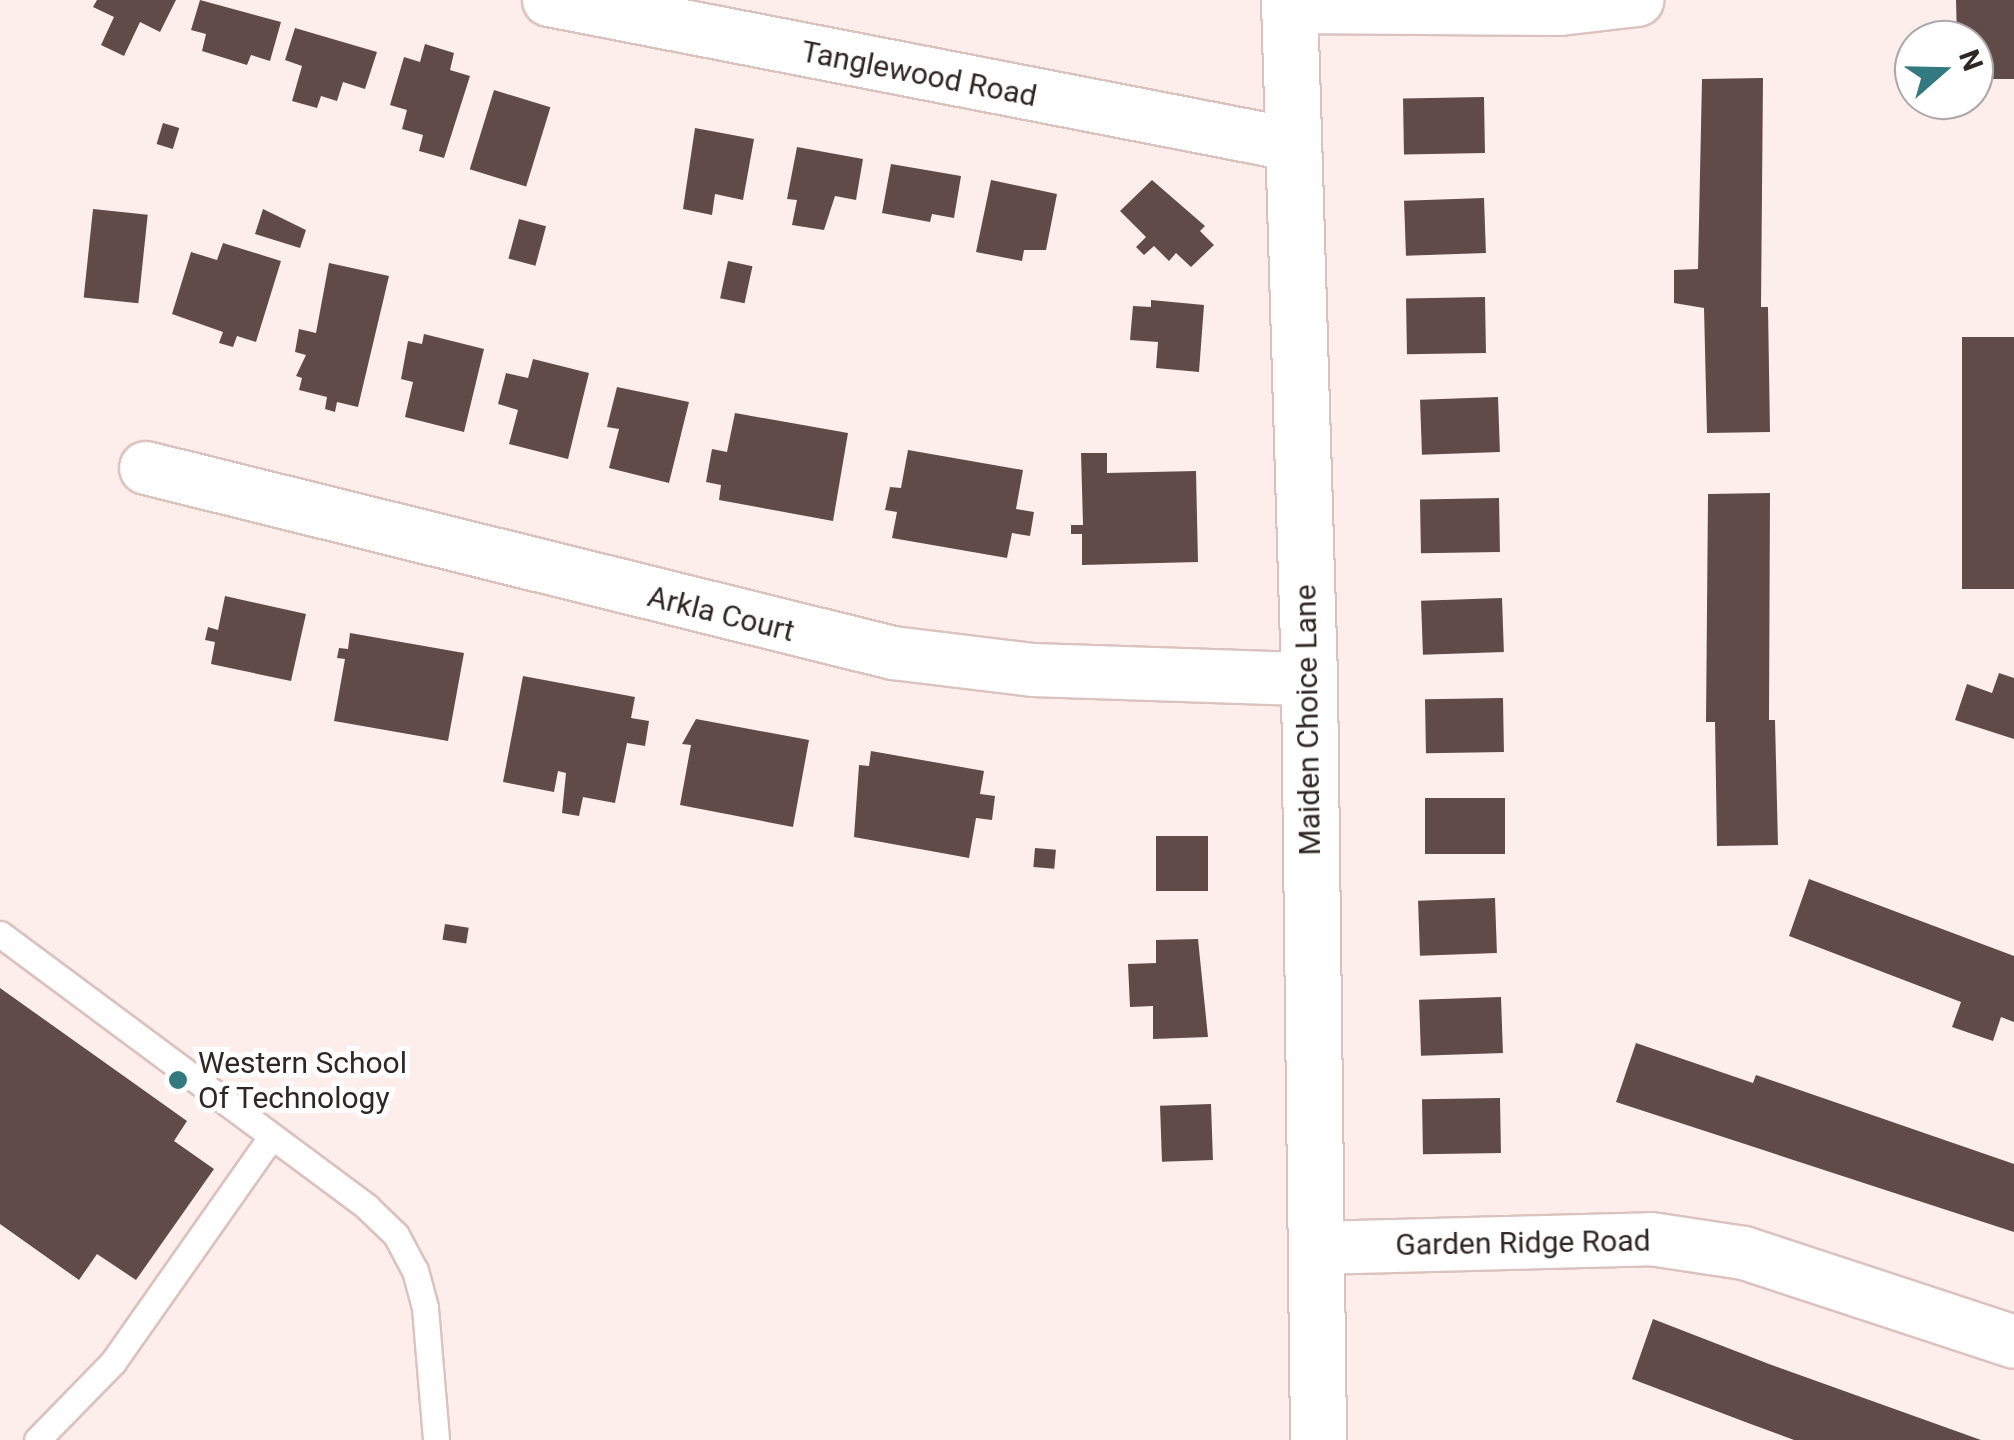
<!DOCTYPE html>
<style>
body{margin:0}
#map{position:relative;width:2014px;height:1440px;overflow:hidden;background:#fdeeec;font-family:Roboto,sans-serif}
div>[style]{position:absolute}
.building>*{inset:0;background:#604b49;transform-origin:0 0}
.roads{filter:drop-shadow(2px 0 #dbc2bf) drop-shadow(-2px 0 #dbc2bf) drop-shadow(0 2px #dbc2bf) drop-shadow(0 -2px #dbc2bf)}
.lane>*{height:25px;margin:-12.5px;padding:0 12.5px;transform-origin:12.5px;border-radius:12.5px;background:#fff}
.street>*{height:52px;margin:-26px;padding:0 26px;transform-origin:26px;border-radius:26px;background:#fff}
.secondary>*{height:55px;margin:-27.5px;padding:0 27.5px;transform-origin:27.5px;border-radius:27.5px;background:#fff}
.dots>*{width:28px;height:28px;translate:-50% -50%;box-sizing:border-box;border:5px solid #fff;border-radius:50%}
span{translate:-50% -50%;white-space:nowrap;text-align:center;line-height:1.15;-webkit-text-stroke:10px #fff;paint-order:stroke}
.street-label{font-size:30px;color:#2f2625}
.poi-label{font-size:30px;color:#2f2625}
.left{translate:0 -50%;text-align:left}
.north{position:absolute;left:1894px;top:20px;width:100px;height:100px;box-sizing:border-box;background:#fff;border:2px solid #aca8a8;border-radius:50%;rotate:70deg;font-size:28px;font-weight:700;line-height:40px;text-align:center;color:#2f2625}
.north::after{content:'';display:block;margin:auto;width:35px;height:45px;background:#327a80;clip-path:polygon(50% 0,100% 100%,50% 72%,0 100%)}
</style>
<div id="map">
<div class="building">
<i style="clip-path:polygon(97px 0,176px 0,160px 32px,140px 22px,124px 56px,101px 45px,114px 17px,93px 7px)"></i>
<i style="clip-path:polygon(200px 0,281px 22px,270px 61px,251px 55px,247px 65px,202px 51px,206px 34px,191px 30px)"></i>
<i style="clip-path:polygon(1956px 0,2014px 0,2014px 79px,1974px 79px,1974px 40px,1957px 40px)"></i>
<i style="clip-path:polygon(295px 28px,377px 52px,365px 89px,343px 82px,337px 101px,321px 96px,317px 108px,292px 101px,302px 66px,285px 60px)"></i>
<i style="clip-path:polygon(425px 44px,454px 53px,450px 70px,470px 76px,444px 158px,419px 151px,423px 135px,402px 129px,407px 110px,390px 105px,404px 57px,420px 62px)"></i>
<i style="clip-path:polygon(1763px 78px,1761px 307px,1768px 307px,1770px 432px,1707px 433px,1704px 308px,1674px 303px,1674px 270px,1698px 269px,1702px 79px)"></i>
<i style="left:494px;top:90px;width:59px;height:83px;rotate:17deg"></i>
<i style="left:1484px;top:97px;width:56px;height:81px;rotate:89deg"></i>
<i style="left:163px;top:123px;width:17px;height:22px;rotate:17deg"></i>
<i style="clip-path:polygon(695px 128px,754px 139px,743px 200px,715px 194px,712px 215px,683px 209px)"></i>
<i style="clip-path:polygon(797px 147px,863px 159px,856px 200px,835px 196px,824px 230px,792px 225px,797px 200px,787px 199px)"></i>
<i style="clip-path:polygon(891px 164px,961px 176px,954px 218px,932px 214px,930px 222px,882px 213px)"></i>
<i style="clip-path:polygon(991px 180px,1057px 194px,1046px 250px,1024px 250px,1022px 261px,976px 252px)"></i>
<i style="clip-path:polygon(1152px 180px,1205px 226px,1200px 231px,1214px 245px,1191px 267px,1176px 253px,1169px 261px,1154px 246px,1144px 255px,1136px 247px,1146px 237px,1120px 211px)"></i>
<i style="left:1484px;top:198px;width:55px;height:80px;rotate:88deg"></i>
<i style="left:93px;top:209px;width:55px;height:89px;rotate:6deg"></i>
<i style="clip-path:polygon(263px 209px,306px 230px,300px 248px,255px 234px)"></i>
<i style="left:519px;top:219px;width:28px;height:41px;rotate:15deg"></i>
<i style="clip-path:polygon(223px 243px,281px 261px,256px 342px,237px 336px,233px 347px,219px 343px,223px 332px,172px 314px,191px 252px,217px 260px)"></i>
<i style="left:728px;top:261px;width:25px;height:38px;rotate:12deg"></i>
<i style="clip-path:polygon(329px 263px,389px 276px,358px 407px,337px 402px,335px 412px,325px 409px,327px 397px,299px 390px,302px 378px,296px 376px,306px 355px,295px 352px,299px 329px,316px 333px)"></i>
<i style="left:1485px;top:297px;width:56px;height:79px;rotate:89deg"></i>
<i style="clip-path:polygon(1151px 300px,1204px 305px,1199px 372px,1156px 368px,1158px 342px,1130px 340px,1133px 306px,1151px 307px)"></i>
<i style="clip-path:polygon(424px 334px,484px 349px,464px 432px,405px 417px,413px 382px,401px 379px,408px 341px,422px 344px)"></i>
<i style="left:2014px;top:337px;width:252px;height:52px;rotate:90deg"></i>
<i style="clip-path:polygon(533px 359px,589px 373px,568px 459px,509px 444px,518px 410px,498px 404px,506px 373px,528px 378px)"></i>
<i style="clip-path:polygon(617px 387px,689px 402px,669px 483px,609px 468px,619px 429px,607px 427px)"></i>
<i style="left:1498px;top:397px;width:55px;height:78px;rotate:88deg"></i>
<i style="clip-path:polygon(735px 413px,848px 433px,833px 521px,719px 500px,721px 485px,706px 482px,712px 449px,727px 452px)"></i>
<i style="clip-path:polygon(908px 450px,1023px 470px,1016px 509px,1034px 512px,1030px 536px,1012px 533px,1007px 558px,892px 538px,897px 512px,885px 510px,890px 487px,901px 488px)"></i>
<i style="clip-path:polygon(1081px 453px,1107px 453px,1107px 473px,1196px 471px,1198px 562px,1082px 565px,1082px 534px,1071px 534px,1071px 525px,1083px 525px)"></i>
<i style="clip-path:polygon(1770px 493px,1769px 720px,1775px 720px,1778px 845px,1717px 846px,1715px 722px,1706px 722px,1708px 494px)"></i>
<i style="left:1499px;top:498px;width:54px;height:79px;rotate:89deg"></i>
<i style="clip-path:polygon(225px 596px,306px 614px,291px 681px,211px 664px,215px 642px,205px 640px,208px 627px,218px 630px)"></i>
<i style="left:1502px;top:598px;width:54px;height:81px;rotate:88deg"></i>
<i style="clip-path:polygon(350px 633px,464px 653px,448px 741px,334px 721px,345px 659px,337px 658px,339px 648px,348px 649px)"></i>
<i style="clip-path:polygon(1999px 673px,2014px 678px,2014px 739px,1955px 720px,1967px 684px,1992px 693px)"></i>
<i style="clip-path:polygon(523px 676px,635px 697px,631px 718px,649px 721px,645px 746px,627px 743px,615px 803px,583px 797px,579px 816px,562px 813px,566px 773px,558px 771px,554px 792px,503px 782px)"></i>
<i style="left:1503px;top:698px;width:54px;height:78px;rotate:89deg"></i>
<i style="clip-path:polygon(696px 719px,809px 740px,793px 827px,680px 805px,691px 745px,682px 744px)"></i>
<i style="clip-path:polygon(871px 751px,984px 771px,980px 794px,995px 796px,992px 820px,976px 818px,969px 858px,854px 837px,859px 765px,869px 766px)"></i>
<i style="left:1505px;top:798px;width:56px;height:80px;rotate:90deg"></i>
<i style="left:1156px;top:836px;width:52px;height:55px"></i>
<i style="left:1035px;top:848px;width:21px;height:19px;rotate:5deg"></i>
<i style="clip-path:polygon(1809px 879px,2014px 956px,2014px 1022px,2001px 1017px,1993px 1041px,1952px 1027px,1961px 1002px,1789px 936px)"></i>
<i style="left:1495px;top:898px;width:55px;height:77px;rotate:88deg"></i>
<i style="left:445px;top:924px;width:24px;height:16px;rotate:9deg"></i>
<i style="clip-path:polygon(1198px 939px,1208px 1037px,1153px 1039px,1153px 1006px,1130px 1007px,1128px 964px,1156px 963px,1156px 940px)"></i>
<i style="clip-path:polygon(0 988px,187px 1121px,174px 1141px,214px 1169px,136px 1280px,97px 1254px,79px 1280px,0 1224px)"></i>
<i style="left:1501px;top:997px;width:56px;height:82px;rotate:88deg"></i>
<i style="clip-path:polygon(1636px 1043px,1753px 1083px,1756px 1075px,2014px 1164px,2014px 1232px,1616px 1102px)"></i>
<i style="left:1500px;top:1098px;width:55px;height:78px;rotate:89deg"></i>
<i style="left:1211px;top:1104px;width:56px;height:51px;rotate:88deg"></i>
<i style="clip-path:polygon(1653px 1319px,1769px 1364px,1981px 1440px,1794px 1440px,1748px 1423px,1632px 1379px)"></i>
</div>
<div class="roads">
<div class="lane">
<i style="left:0;top:934px;width:457px;rotate:36.6deg"></i>
<i style="left:367px;top:1207px;width:40px;rotate:44deg"></i>
<i style="left:396px;top:1235px;width:40px;rotate:62deg"></i>
<i style="left:415px;top:1270px;width:39px;rotate:75deg"></i>
<i style="left:425px;top:1308px;width:132px;rotate:85.2deg"></i>
<i style="left:37px;top:1440px;width:109px;rotate:-45.7deg"></i>
<i style="left:113px;top:1362px;width:276px;rotate:-54.9deg"></i>
</div>
<div class="street">
<i style="left:549px;top:0;width:755px;rotate:11deg"></i>
<i style="left:1290px;top:7px;width:270px;rotate:0.4deg"></i>
<i style="left:1560px;top:9px;width:78px;rotate:-6.7deg"></i>
<i style="left:146px;top:468px;width:770px;rotate:13.91deg"></i>
<i style="left:893px;top:653px;width:141px;rotate:6.9deg"></i>
<i style="left:1033px;top:670px;width:276px;rotate:1.9deg"></i>
<i style="left:1317px;top:1248px;width:334px;rotate:-1.5deg"></i>
<i style="left:1651px;top:1239px;width:94px;rotate:8.6deg"></i>
<i style="left:1744px;top:1253px;width:284px;rotate:18.2deg"></i>
</div>
<div class="secondary">
<i style="left:1289px;top:0;width:679px;rotate:88.31deg"></i>
<i style="left:1309px;top:679px;width:761px;rotate:89.32deg"></i>
</div>
</div>
<div class="dots">
<i style="left:178px;top:1080px;background:#327a80"></i>
</div>
<div class="street-label">
<span style="left:919px;top:74px;rotate:11deg">Tanglewood Road</span>
<span style="left:721px;top:614px;rotate:14deg">Arkla Court</span>
<span style="left:1308px;top:720px;rotate:-91deg">Maiden Choice Lane</span>
<span style="left:1523px;top:1243px;rotate:-1deg">Garden Ridge Road</span>
</div>
<div class="poi-label">
<span class="left" style="left:198px;top:1080px">Western School<br>Of Technology</span>
</div>
<div class="north">N</div>
</div>
